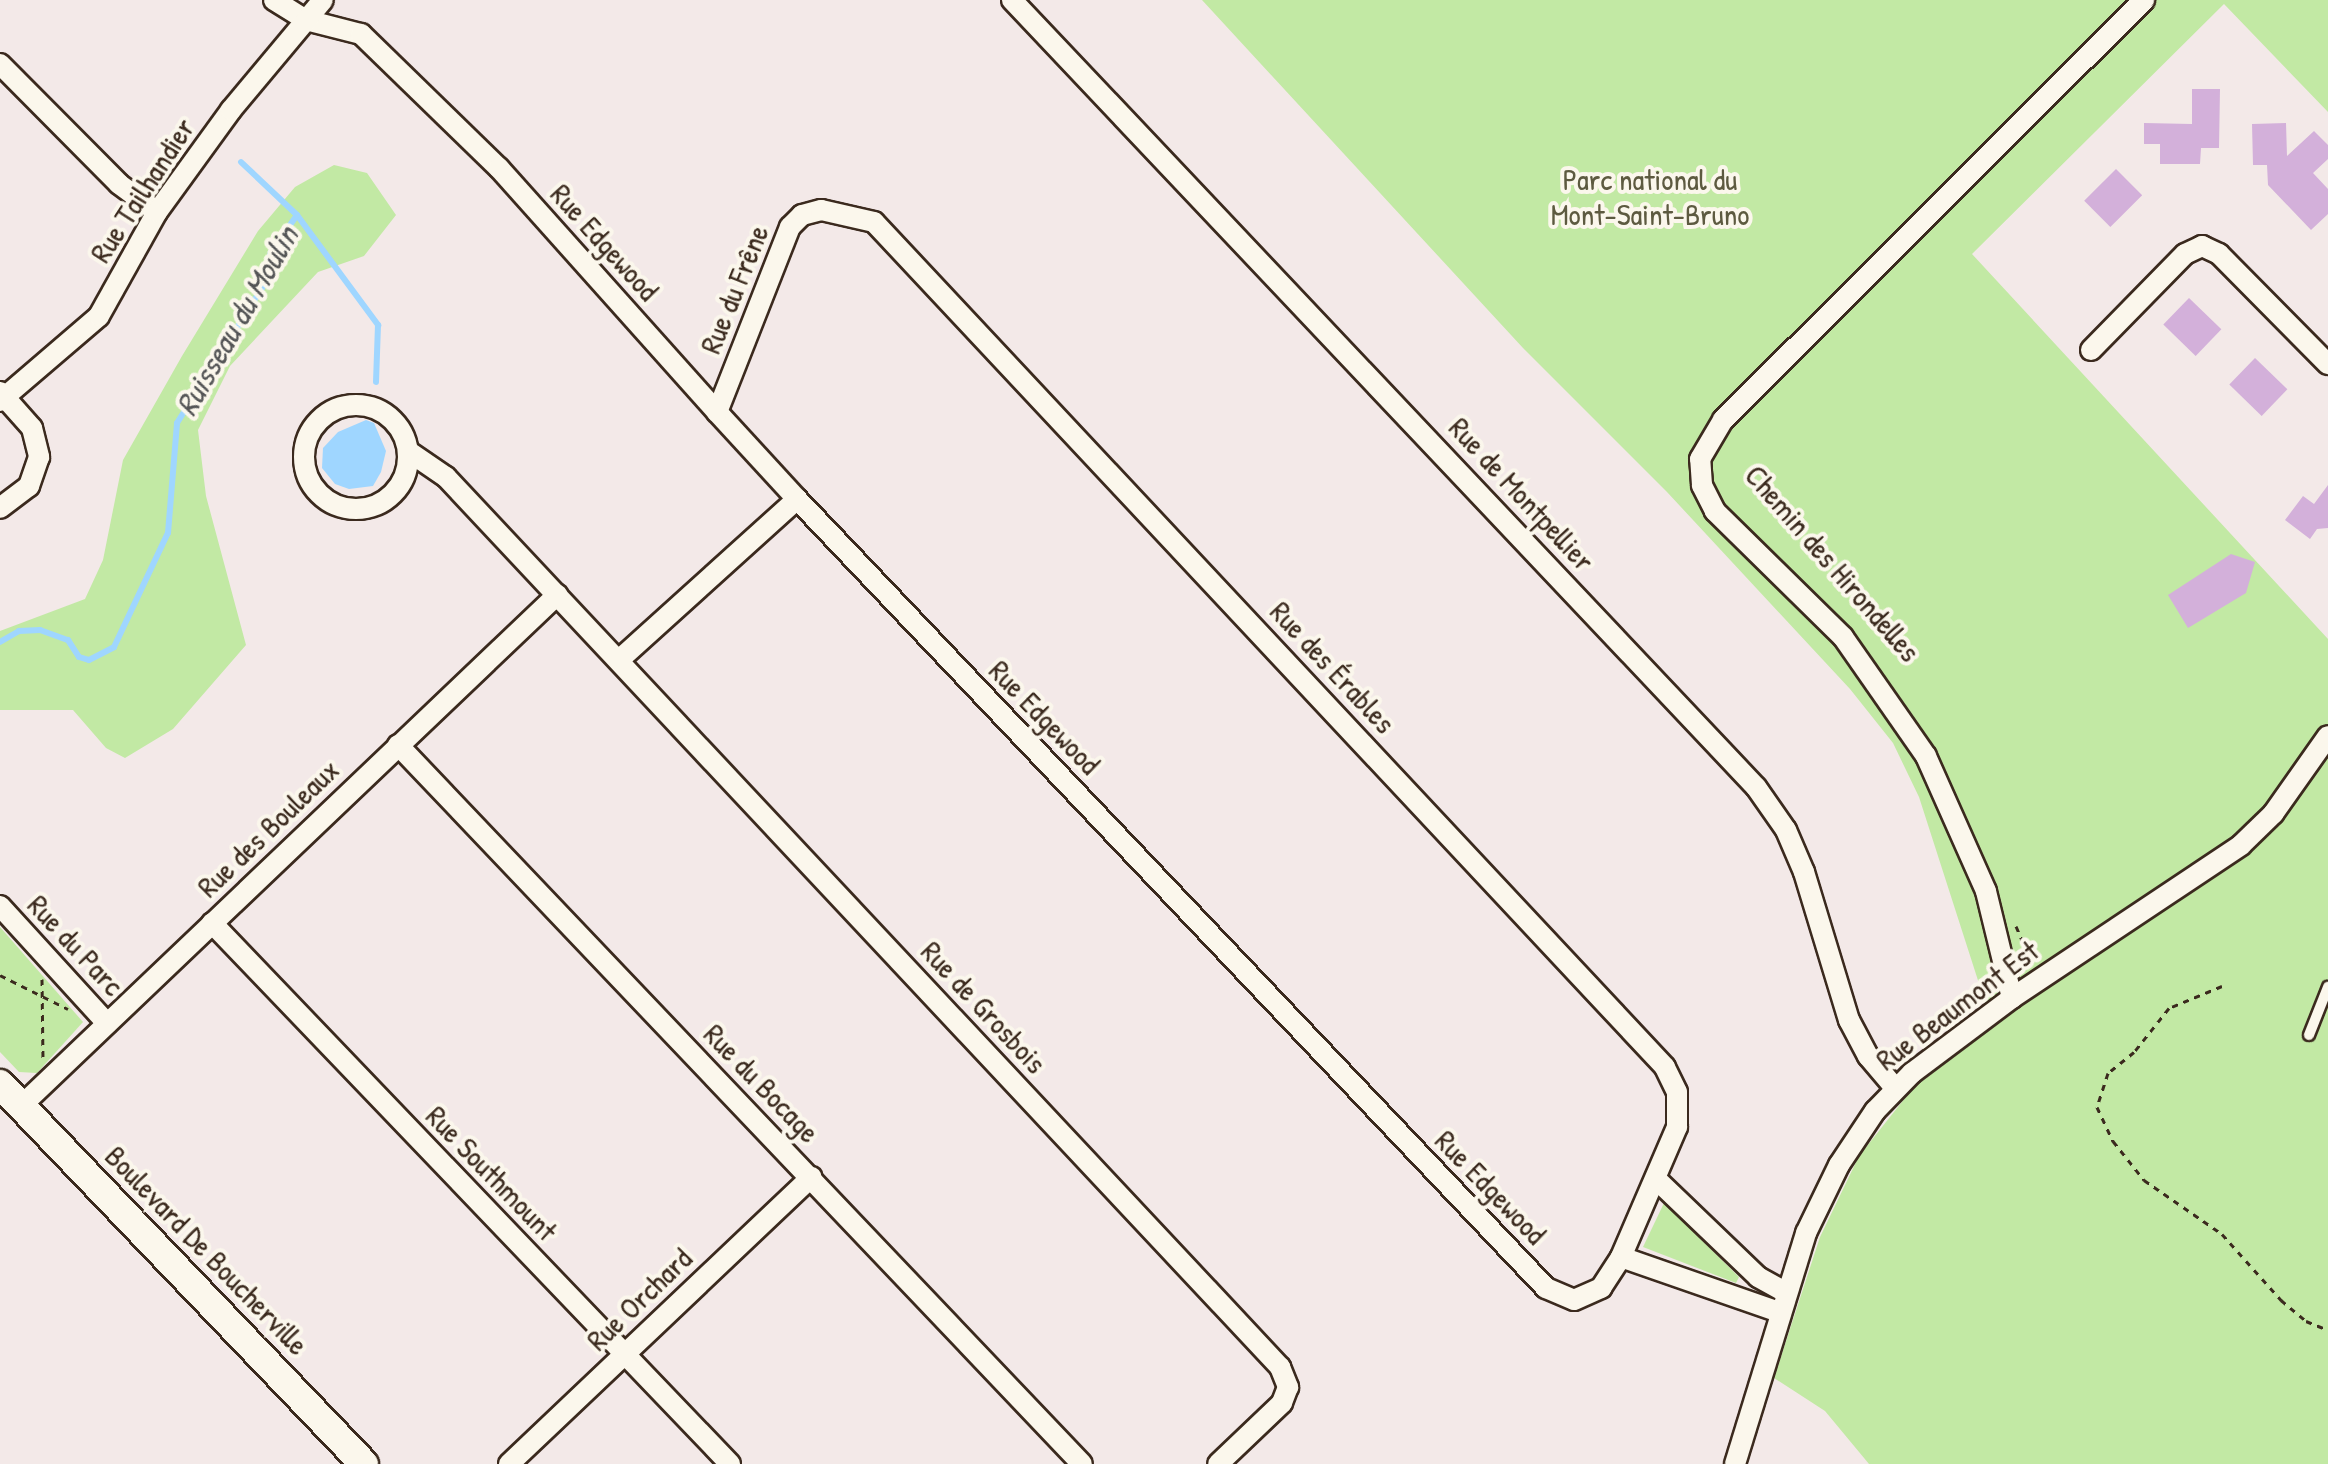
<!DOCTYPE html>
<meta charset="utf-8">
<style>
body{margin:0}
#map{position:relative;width:2328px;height:1464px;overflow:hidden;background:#f3e9e8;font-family:"Patrick Hand",sans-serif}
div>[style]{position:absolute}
.green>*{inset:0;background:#c2e9a4}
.water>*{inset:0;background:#9fd6ff}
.stream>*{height:6px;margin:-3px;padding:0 3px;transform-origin:3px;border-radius:3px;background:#9fd6ff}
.building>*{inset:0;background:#d3b0da;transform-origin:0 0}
.path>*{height:3px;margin-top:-1.5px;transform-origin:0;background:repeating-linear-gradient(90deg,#3b2a1e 0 6px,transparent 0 12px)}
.roads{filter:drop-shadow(2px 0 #3b2a1e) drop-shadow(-2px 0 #3b2a1e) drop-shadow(0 2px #3b2a1e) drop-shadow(0 -2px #3b2a1e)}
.lane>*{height:10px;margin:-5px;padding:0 5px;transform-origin:5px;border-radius:5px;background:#fbf7ec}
.street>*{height:20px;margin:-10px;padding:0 10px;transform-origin:10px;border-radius:10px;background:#fbf7ec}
.street>.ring{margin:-10px;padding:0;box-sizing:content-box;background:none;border:20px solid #fbf7ec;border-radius:50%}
.secondary>*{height:28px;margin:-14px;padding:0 14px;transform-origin:14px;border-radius:14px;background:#fbf7ec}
span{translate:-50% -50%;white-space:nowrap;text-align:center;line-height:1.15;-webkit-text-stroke:8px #fbf7ec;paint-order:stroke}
.park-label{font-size:30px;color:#5d5a40}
.street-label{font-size:30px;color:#3b2a1e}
.water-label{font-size:32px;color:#545556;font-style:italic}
</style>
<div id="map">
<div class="green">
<i style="clip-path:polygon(1202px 0,2328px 0,2328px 112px,2224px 4px,1972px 254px,2328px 639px,2328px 1464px,1869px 1464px,1825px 1411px,1774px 1378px,1820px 1237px,1859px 1156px,1913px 1088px,1993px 1027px,1919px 797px,1893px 743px,1850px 689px,1667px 492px,1523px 348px)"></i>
<i style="clip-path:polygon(334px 165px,367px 173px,396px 215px,364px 256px,318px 272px,230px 366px,198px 430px,206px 496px,246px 645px,173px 729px,125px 758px,106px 748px,73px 710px,0 710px,0 631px,85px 599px,103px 560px,123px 460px,182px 356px,258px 231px,295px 187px)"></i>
<i style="clip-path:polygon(0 927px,83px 1022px,37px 1073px,19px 1072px,0 1052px)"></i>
<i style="clip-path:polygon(1664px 1203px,1739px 1277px,1736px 1283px,1643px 1247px)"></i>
</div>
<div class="water">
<i style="clip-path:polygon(366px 420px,374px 423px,386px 451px,381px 472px,373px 486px,349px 489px,335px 484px,322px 468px,323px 448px,338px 432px)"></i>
</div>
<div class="stream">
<i style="left:297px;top:215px;width:137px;rotate:53.6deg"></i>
<i style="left:378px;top:325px;width:57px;rotate:92deg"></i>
<i style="left:0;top:642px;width:22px;rotate:-30deg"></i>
<i style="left:19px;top:631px;width:21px;rotate:-3deg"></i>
<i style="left:40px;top:630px;width:30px;rotate:20deg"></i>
<i style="left:68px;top:640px;width:20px;rotate:57deg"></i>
<i style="left:79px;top:657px;width:10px;rotate:17deg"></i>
<i style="left:89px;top:660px;width:28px;rotate:-27deg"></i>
<i style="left:114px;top:647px;width:126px;rotate:-64.7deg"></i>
<i style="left:168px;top:533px;width:110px;rotate:-85.3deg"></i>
<i style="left:177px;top:423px;width:160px;rotate:-57.8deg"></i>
<i style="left:262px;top:288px;width:37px;rotate:-76deg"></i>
<i style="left:271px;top:252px;width:45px;rotate:-54.9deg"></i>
<i style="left:297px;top:215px;width:77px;rotate:-136.6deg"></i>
</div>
<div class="building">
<i style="clip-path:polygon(2192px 89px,2220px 89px,2219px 148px,2201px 148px,2200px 164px,2160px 164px,2160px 144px,2144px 144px,2144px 123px,2192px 124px)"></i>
<i style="clip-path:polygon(2286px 123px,2287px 156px,2314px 131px,2328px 145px,2328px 159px,2313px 173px,2328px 189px,2328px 214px,2311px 230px,2268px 185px,2267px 165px,2253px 165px,2252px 124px)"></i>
<i style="left:2116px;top:169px;width:37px;height:45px;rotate:45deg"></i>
<i style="left:2189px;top:298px;width:45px;height:37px;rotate:44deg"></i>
<i style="left:2255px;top:358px;width:45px;height:37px;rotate:44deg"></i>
<i style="clip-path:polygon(2328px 485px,2328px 528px,2317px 529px,2310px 539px,2285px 520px,2303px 496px,2314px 504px)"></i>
<i style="clip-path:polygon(2231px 554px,2255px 562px,2246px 593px,2188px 628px,2168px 595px)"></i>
</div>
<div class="path">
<i style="left:2016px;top:926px;width:26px;rotate:67deg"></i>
<i style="left:2026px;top:950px;width:14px;rotate:102deg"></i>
<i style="left:0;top:975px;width:76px;rotate:26.6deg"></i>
<i style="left:42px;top:979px;width:80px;rotate:89.3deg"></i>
<i style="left:2222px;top:986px;width:57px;rotate:157.5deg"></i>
<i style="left:2169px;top:1008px;width:56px;rotate:128.5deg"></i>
<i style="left:2134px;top:1052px;width:33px;rotate:141deg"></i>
<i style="left:2108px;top:1073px;width:36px;rotate:108deg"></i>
<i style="left:2097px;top:1107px;width:38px;rotate:65deg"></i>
<i style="left:2113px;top:1141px;width:50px;rotate:51.5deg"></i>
<i style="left:2144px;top:1180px;width:95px;rotate:34.7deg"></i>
<i style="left:2222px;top:1234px;width:89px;rotate:48.2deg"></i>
<i style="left:2281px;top:1300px;width:33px;rotate:40deg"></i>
<i style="left:2306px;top:1321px;width:24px;rotate:22deg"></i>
</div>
<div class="roads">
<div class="lane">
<i style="left:2309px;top:1035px;width:52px;rotate:-68.4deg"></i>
</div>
<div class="street">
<i style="left:274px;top:0;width:38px;rotate:32deg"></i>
<i style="left:306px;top:20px;width:57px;rotate:14.3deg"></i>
<i style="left:361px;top:34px;width:192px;rotate:44.2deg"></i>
<i style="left:499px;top:168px;width:327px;rotate:48.2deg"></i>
<i style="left:717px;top:412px;width:118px;rotate:47.4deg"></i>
<i style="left:797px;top:499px;width:1088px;rotate:46.49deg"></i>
<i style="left:1546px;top:1288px;width:30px;rotate:23deg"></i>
<i style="left:1574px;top:1300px;width:30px;rotate:-24deg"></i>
<i style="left:1601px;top:1288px;width:37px;rotate:-57deg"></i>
<i style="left:1621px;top:1257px;width:142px;rotate:-66.7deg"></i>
<i style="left:1677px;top:1127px;width:35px;rotate:-90deg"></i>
<i style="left:1677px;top:1092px;width:28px;rotate:-116deg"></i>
<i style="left:1665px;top:1067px;width:1157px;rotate:-133.11deg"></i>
<i style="left:874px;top:222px;width:54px;rotate:-167.2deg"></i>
<i style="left:821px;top:210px;width:20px;rotate:165deg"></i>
<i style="left:802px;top:215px;width:17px;rotate:135deg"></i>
<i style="left:790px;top:227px;width:199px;rotate:111.5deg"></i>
<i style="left:1012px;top:0;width:1083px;rotate:46.61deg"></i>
<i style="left:1756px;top:787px;width:52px;rotate:55.1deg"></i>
<i style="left:1786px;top:830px;width:46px;rotate:66.8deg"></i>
<i style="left:1804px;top:872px;width:155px;rotate:73.1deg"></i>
<i style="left:1849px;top:1020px;width:41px;rotate:62.2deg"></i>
<i style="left:1868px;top:1056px;width:42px;rotate:49.8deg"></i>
<i style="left:0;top:64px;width:169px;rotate:45.2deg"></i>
<i style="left:119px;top:184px;width:47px;rotate:36.4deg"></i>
<i style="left:2091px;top:350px;width:134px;rotate:-45.6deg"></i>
<i style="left:2185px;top:254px;width:19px;rotate:-25deg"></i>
<i style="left:2202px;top:246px;width:19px;rotate:25deg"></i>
<i style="left:2219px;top:254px;width:155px;rotate:45.3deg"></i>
<i style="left:0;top:392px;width:48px;rotate:48.4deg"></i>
<i style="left:32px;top:428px;width:30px;rotate:76deg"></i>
<i style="left:39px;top:457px;width:31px;rotate:109deg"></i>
<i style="left:29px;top:486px;width:36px;rotate:143deg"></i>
<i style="left:0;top:401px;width:130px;rotate:-40.6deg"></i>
<i style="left:99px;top:316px;width:119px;rotate:-60.9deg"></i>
<i style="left:157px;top:212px;width:126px;rotate:-54deg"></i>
<i style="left:231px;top:110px;width:143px;rotate:-50.1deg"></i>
<i class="ring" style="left:304px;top:405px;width:84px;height:84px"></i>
<i style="left:408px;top:451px;width:46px;rotate:34.4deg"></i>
<i style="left:446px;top:477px;width:1220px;rotate:46.86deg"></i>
<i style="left:1280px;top:1367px;width:22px;rotate:68deg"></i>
<i style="left:1288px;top:1387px;width:17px;rotate:111deg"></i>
<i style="left:1282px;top:1403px;width:88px;rotate:136.4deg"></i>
<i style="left:619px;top:660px;width:240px;rotate:-42.1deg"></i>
<i style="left:398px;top:745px;width:992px;rotate:46.43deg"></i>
<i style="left:0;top:906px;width:159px;rotate:47.6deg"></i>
<i style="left:212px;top:923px;width:749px;rotate:46.24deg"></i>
<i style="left:2012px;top:998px;width:110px;rotate:-103.7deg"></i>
<i style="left:1986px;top:891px;width:148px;rotate:-114deg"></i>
<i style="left:1926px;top:756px;width:145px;rotate:-124.9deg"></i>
<i style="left:1843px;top:637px;width:180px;rotate:-135.5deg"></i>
<i style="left:1715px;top:511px;width:29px;rotate:-117deg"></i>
<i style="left:1702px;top:485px;width:26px;rotate:-94deg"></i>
<i style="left:1700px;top:459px;width:45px;rotate:-59.5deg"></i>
<i style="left:1723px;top:420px;width:595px;rotate:-44.93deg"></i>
<i style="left:21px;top:1106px;width:741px;rotate:-43.63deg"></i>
<i style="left:1657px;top:1180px;width:140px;rotate:43.8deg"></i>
<i style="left:1758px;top:1277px;width:31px;rotate:29deg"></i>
<i style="left:1621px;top:1257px;width:167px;rotate:19.2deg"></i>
<i style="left:509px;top:1464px;width:417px;rotate:-43.5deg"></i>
<i style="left:1735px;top:1464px;width:242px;rotate:-72.9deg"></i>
<i style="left:1806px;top:1233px;width:76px;rotate:-64.1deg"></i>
<i style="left:1839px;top:1165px;width:65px;rotate:-56.3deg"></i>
<i style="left:1875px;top:1111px;width:53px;rotate:-45.8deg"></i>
<i style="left:1912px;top:1073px;width:125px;rotate:-36.9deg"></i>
<i style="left:2012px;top:998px;width:275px;rotate:-33.7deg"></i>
<i style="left:2241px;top:845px;width:45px;rotate:-44.1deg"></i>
<i style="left:2273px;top:814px;width:95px;rotate:-54.8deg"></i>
</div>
<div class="secondary">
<i style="left:0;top:1084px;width:526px;rotate:46.23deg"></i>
</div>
</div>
<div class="park-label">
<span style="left:1650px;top:196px">Parc national du<br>Mont-Saint-Bruno</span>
</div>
<div class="street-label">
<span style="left:142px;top:190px;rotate:-57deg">Rue Tailhandier</span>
<span style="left:605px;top:242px;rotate:48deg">Rue Edgewood</span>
<span style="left:734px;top:289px;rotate:-68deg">Rue du Frêne</span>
<span style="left:1522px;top:494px;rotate:47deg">Rue de Montpellier</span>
<span style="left:1833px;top:563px;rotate:49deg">Chemin des Hirondelles</span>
<span style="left:1333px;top:667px;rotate:47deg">Rue des Érables</span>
<span style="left:1045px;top:717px;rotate:46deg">Rue Edgewood</span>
<span style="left:268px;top:828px;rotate:-44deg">Rue des Bouleaux</span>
<span style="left:76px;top:945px;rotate:47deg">Rue du Parc</span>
<span style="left:1957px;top:1005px;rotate:-37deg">Rue Beaumont Est</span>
<span style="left:984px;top:1007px;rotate:47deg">Rue de Grosbois</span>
<span style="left:762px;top:1083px;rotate:46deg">Rue du Bocage</span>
<span style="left:492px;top:1173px;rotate:46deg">Rue Southmount</span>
<span style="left:1491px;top:1187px;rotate:46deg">Rue Edgewood</span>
<span style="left:207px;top:1250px;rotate:46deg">Boulevard De Boucherville</span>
<span style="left:639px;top:1299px;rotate:-44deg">Rue Orchard</span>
</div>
<div class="water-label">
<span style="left:237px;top:321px;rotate:-60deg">Ruisseau du Moulin</span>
</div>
</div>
